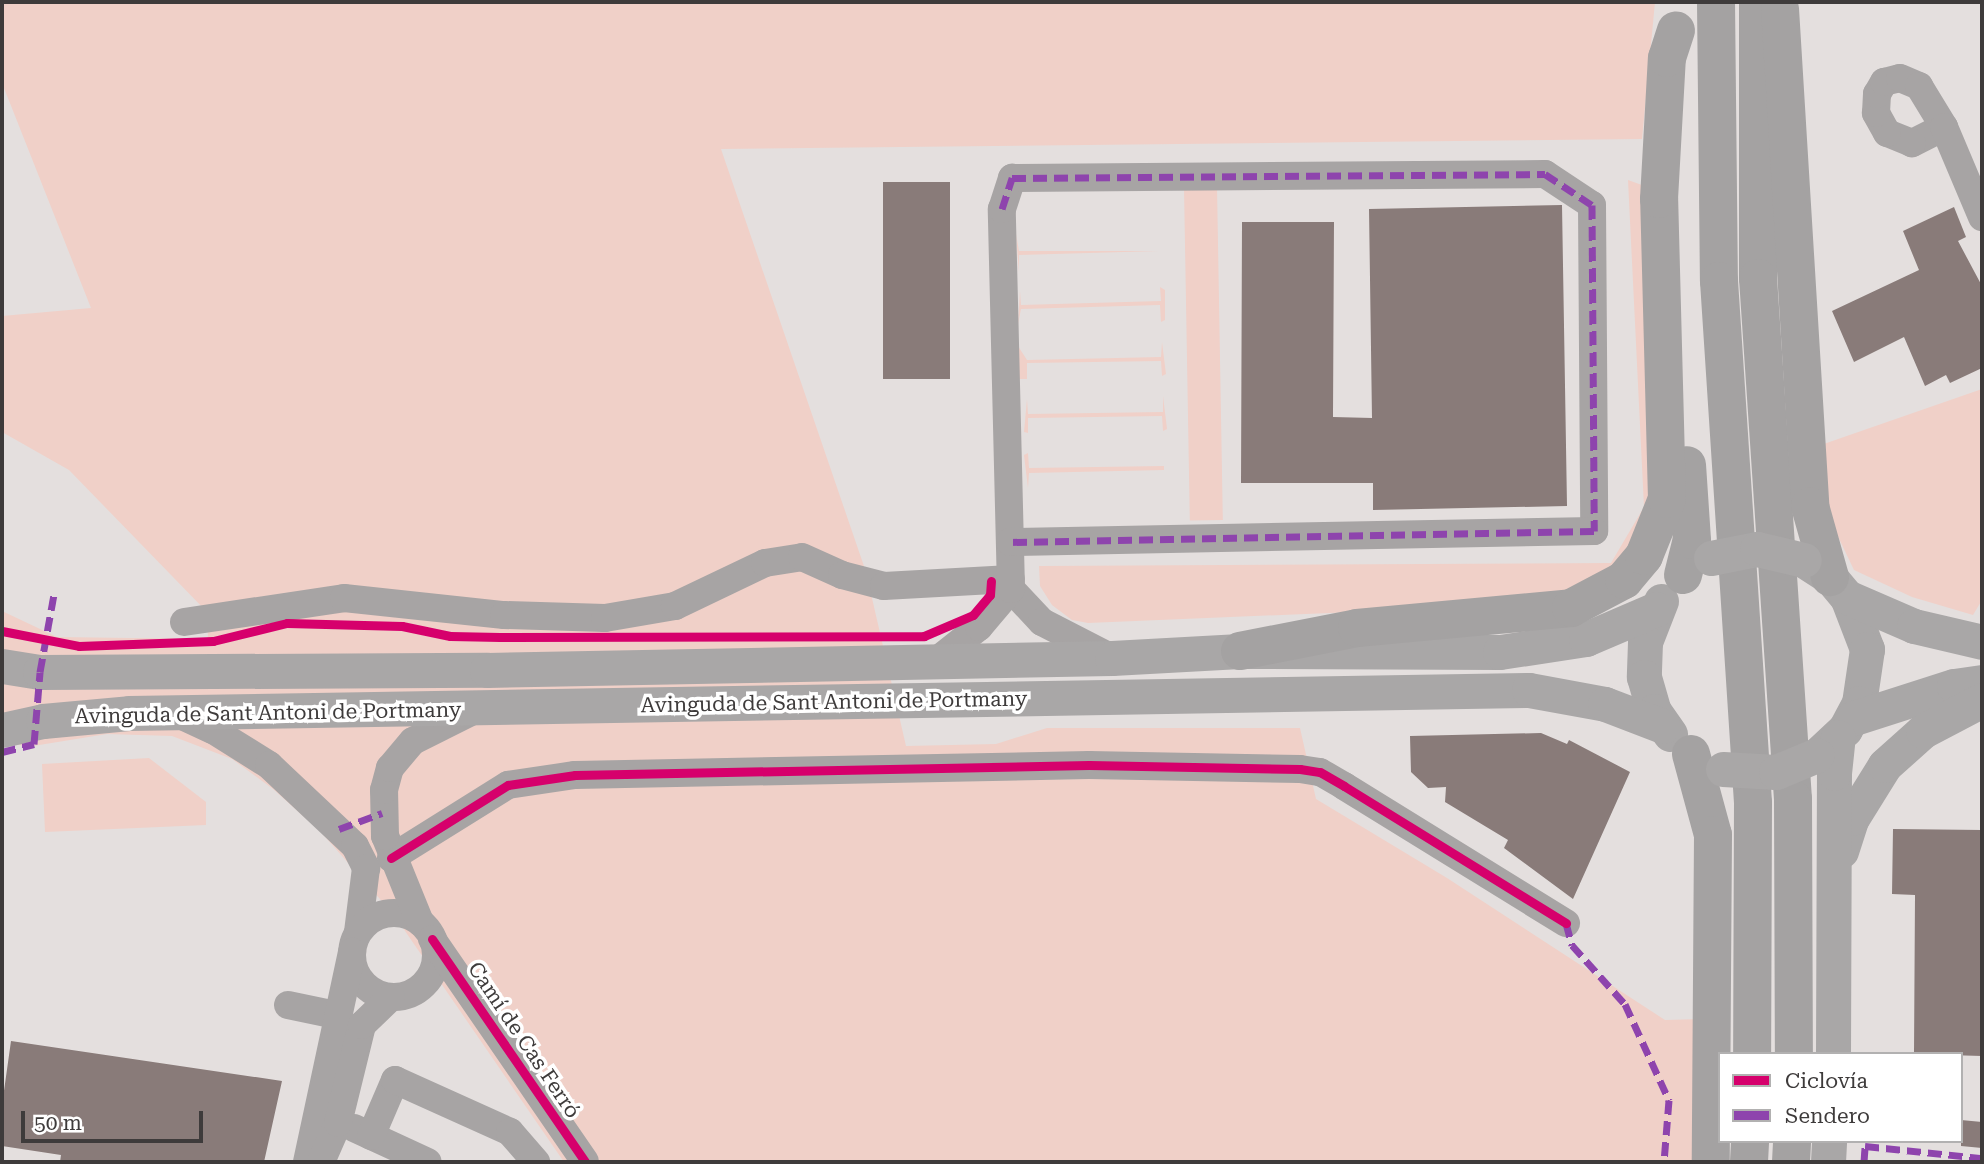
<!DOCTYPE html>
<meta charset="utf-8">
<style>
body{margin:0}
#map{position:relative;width:1984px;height:1164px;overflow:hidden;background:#e4dfde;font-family:"Roboto Serif",serif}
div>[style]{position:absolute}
.green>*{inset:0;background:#f0d0c8;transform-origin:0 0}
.building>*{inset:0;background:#897b79;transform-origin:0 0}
.minor>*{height:28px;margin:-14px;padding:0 14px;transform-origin:14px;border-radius:14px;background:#a7a4a4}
.minor>.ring{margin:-14px;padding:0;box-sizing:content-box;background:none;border:28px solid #a7a4a4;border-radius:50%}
.major>*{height:35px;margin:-17.5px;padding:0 17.5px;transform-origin:17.5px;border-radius:17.5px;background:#a9a7a7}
.highway>*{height:38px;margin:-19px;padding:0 19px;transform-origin:19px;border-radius:19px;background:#a4a2a2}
.major-bridge>*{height:35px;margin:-17.5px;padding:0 17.5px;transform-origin:17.5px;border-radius:17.5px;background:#a9a7a7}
.quiet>*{height:7px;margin-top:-3.5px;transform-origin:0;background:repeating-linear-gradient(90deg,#8e44ad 0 14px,transparent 0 21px)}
.cycleway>*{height:9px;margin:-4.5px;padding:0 4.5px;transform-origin:4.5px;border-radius:4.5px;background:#d6006c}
span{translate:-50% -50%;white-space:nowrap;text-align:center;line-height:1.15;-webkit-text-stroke:7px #fff;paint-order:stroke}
.street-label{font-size:21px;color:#3e3b3b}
.frame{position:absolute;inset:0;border:4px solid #3e3b3b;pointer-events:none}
.legend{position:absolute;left:1718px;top:1052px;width:245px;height:91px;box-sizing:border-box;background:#fff;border:2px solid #b2b1b1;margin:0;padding:9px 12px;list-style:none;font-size:21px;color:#3e3b3b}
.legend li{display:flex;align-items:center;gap:14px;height:35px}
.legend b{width:35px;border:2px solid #b2b1b1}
.scale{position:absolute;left:21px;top:1111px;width:182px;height:32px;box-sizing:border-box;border:4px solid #3e3b3b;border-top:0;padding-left:9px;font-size:21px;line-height:24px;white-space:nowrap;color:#3e3b3b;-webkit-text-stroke:5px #fff;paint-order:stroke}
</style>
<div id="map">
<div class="green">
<i style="clip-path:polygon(2px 2px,1655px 2px,1642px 139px,721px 149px,866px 572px,906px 746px,996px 744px,1047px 728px,1300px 728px,1316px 799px,1447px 878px,1665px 1020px,1701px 1019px,1696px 1162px,564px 1162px,394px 915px,320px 831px,273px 789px,232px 759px,172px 736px,107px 734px,27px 747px,2px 740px,2px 611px,57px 637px,208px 639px,207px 612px,69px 470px,2px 432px,2px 316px,91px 308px,2px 83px)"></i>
<i style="clip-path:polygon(1628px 180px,1650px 188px,1655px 519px,1592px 590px,1425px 609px,1088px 623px,1072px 620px,1052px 605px,1040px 586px,1039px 566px,1611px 563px,1644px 507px)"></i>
<i style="left:1217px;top:187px;width:333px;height:33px;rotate:89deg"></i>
<i style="clip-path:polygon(1016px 234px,1019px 251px,1159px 251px,1019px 255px,1019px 272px)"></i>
<i style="clip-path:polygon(1160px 287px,1165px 290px,1165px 320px,1161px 322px,1160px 305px,1021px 309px,1018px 324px,1020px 291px,1021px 305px,1161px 301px)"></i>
<i style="clip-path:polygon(1162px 342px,1166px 374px,1162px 376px,1161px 361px,1027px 363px,1027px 379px,1018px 379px,1018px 346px,1027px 360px,1161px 357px)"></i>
<i style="clip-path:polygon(1982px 389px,1982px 600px,1973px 615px,1912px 597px,1854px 570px,1823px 505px,1818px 446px)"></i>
<i style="clip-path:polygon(1163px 396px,1167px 429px,1163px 431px,1162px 416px,1028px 418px,1028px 433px,1024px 432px,1027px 399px,1028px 414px,1163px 412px)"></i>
<i style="clip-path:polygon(1028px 453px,1029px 468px,1164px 466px,1164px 470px,1029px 473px,1028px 488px,1024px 455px)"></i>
<i style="clip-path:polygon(149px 758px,206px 802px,206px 825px,45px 832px,42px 764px)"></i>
</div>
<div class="building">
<i style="left:950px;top:182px;width:197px;height:67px;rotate:90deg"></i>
<i style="clip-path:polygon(1562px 205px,1567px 506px,1373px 510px,1373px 483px,1241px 483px,1242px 222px,1334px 222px,1333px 417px,1372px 418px,1369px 209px)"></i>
<i style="clip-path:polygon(1954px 207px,1966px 237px,1958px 241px,1982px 286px,1982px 368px,1950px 383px,1946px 375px,1925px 386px,1904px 337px,1854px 362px,1832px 311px,1919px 270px,1903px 231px)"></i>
<i style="clip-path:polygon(1541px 733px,1567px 744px,1569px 740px,1630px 772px,1573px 899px,1504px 848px,1508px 840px,1445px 802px,1446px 787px,1428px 788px,1411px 772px,1410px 736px)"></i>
<i style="clip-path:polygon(1893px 829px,1982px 830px,1982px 1056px,1914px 1054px,1915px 895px,1892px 894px)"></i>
<i style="clip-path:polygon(11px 1041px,282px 1081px,264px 1162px,60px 1162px,61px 1155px,2px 1146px,2px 1105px)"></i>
<i style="clip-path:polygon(1961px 1120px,1982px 1122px,1982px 1148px,1961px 1146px)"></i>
</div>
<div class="minor">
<i style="left:1944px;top:127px;width:36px;rotate:153deg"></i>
<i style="left:1912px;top:143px;width:27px;rotate:-158deg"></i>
<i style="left:1887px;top:133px;width:23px;rotate:-119deg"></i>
<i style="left:1876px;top:113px;width:19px;rotate:-87deg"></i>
<i style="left:1877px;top:94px;width:14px;rotate:-60deg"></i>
<i style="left:1884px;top:82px;width:16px;rotate:-14deg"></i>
<i style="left:1900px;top:78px;width:21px;rotate:23deg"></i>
<i style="left:1919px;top:86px;width:48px;rotate:58.6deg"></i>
<i style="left:1944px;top:127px;width:98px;rotate:67.1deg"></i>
<i style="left:1011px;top:589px;width:45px;rotate:46.8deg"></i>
<i style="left:1042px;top:622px;width:76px;rotate:27.2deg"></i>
<i style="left:184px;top:622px;width:162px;rotate:-8.5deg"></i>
<i style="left:344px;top:598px;width:161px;rotate:6.1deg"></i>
<i style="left:504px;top:615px;width:101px;rotate:1.7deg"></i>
<i style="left:605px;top:618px;width:71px;rotate:-9.7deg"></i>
<i style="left:675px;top:606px;width:100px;rotate:-25.5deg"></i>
<i style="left:765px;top:563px;width:37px;rotate:-9deg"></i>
<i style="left:802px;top:557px;width:44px;rotate:24.2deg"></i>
<i style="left:842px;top:575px;width:43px;rotate:14.7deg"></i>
<i style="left:884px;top:586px;width:127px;rotate:-3.2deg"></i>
<i style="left:935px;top:662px;width:56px;rotate:-38.5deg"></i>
<i style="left:979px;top:627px;width:50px;rotate:-49.9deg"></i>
<i style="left:1011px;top:589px;width:380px;rotate:-91.4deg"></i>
<i style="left:1002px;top:209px;width:33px;rotate:-72deg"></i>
<i style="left:1012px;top:178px;width:533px;rotate:-0.43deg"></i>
<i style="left:1545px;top:174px;width:56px;rotate:33.4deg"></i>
<i style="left:1592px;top:205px;width:326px;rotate:89.6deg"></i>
<i style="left:1594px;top:531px;width:584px;rotate:178.92deg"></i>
<i style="left:178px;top:714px;width:38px;rotate:25deg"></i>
<i style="left:213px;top:730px;width:66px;rotate:32deg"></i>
<i style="left:269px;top:765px;width:118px;rotate:43.3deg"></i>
<i style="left:355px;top:846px;width:25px;rotate:63deg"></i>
<i style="left:366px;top:868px;width:64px;rotate:97.1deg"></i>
<i style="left:391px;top:858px;width:138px;rotate:-32deg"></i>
<i style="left:508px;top:785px;width:68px;rotate:-8.5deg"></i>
<i style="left:575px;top:775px;width:514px;rotate:-1.11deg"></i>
<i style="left:1089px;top:765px;width:211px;rotate:1.1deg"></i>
<i style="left:1300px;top:769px;width:20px;rotate:9deg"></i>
<i style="left:1320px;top:772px;width:28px;rotate:30deg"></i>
<i style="left:1344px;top:786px;width:261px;rotate:31.7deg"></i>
<i class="ring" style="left:352px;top:913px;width:56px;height:56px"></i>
<i style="left:420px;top:922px;width:93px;rotate:-112.1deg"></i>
<i style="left:385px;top:836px;width:46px;rotate:-91.2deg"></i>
<i style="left:384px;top:790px;width:23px;rotate:-75deg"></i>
<i style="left:390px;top:768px;width:35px;rotate:-50deg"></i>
<i style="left:413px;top:741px;width:67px;rotate:-26.6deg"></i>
<i style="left:432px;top:939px;width:270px;rotate:55.5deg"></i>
<i style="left:288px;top:1005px;width:49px;rotate:11.8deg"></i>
<i style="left:354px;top:1128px;width:81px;rotate:24.7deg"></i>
<i style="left:371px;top:1136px;width:61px;rotate:-66.8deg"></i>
<i style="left:395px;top:1080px;width:126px;rotate:24.3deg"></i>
<i style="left:510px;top:1132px;width:40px;rotate:49deg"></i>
<i style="left:307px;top:1162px;width:215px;rotate:-77.9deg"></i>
<i style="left:321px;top:1162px;width:43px;rotate:-66.4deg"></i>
<i style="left:338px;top:1123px;width:101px;rotate:-76.2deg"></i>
<i style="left:362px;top:1025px;width:40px;rotate:-44deg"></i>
</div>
<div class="major">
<i style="left:1805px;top:561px;width:30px;rotate:33deg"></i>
<i style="left:1830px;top:577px;width:26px;rotate:50deg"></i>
<i style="left:1847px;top:597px;width:56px;rotate:69deg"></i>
<i style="left:1867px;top:649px;width:55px;rotate:98.4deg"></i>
<i style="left:1859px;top:703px;width:30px;rotate:118deg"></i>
<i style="left:1845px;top:729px;width:34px;rotate:137deg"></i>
<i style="left:1847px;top:597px;width:73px;rotate:23.4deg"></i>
<i style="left:1914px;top:626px;width:70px;rotate:13.2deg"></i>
<i style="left:1661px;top:601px;width:44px;rotate:111.3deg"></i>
<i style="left:1645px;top:642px;width:35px;rotate:92deg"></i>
<i style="left:1644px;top:677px;width:35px;rotate:74deg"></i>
<i style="left:1654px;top:711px;width:28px;rotate:55deg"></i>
<i style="left:2px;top:666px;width:38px;rotate:9deg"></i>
<i style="left:40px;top:672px;width:447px;rotate:-0.3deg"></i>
<i style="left:487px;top:670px;width:625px;rotate:-1.1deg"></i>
<i style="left:1112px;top:658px;width:128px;rotate:-3.1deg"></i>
<i style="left:1240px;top:651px;width:260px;rotate:0.2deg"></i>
<i style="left:1500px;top:652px;width:87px;rotate:-8.6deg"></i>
<i style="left:1586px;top:639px;width:76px;rotate:-23.2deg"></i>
<i style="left:1851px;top:719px;width:108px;rotate:-17.8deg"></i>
<i style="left:1954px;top:686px;width:28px;rotate:-8deg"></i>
<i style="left:2px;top:730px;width:42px;rotate:-12.4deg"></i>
<i style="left:43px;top:721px;width:86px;rotate:-5.3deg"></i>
<i style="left:129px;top:713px;width:1400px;rotate:-0.94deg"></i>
<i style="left:1529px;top:690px;width:77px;rotate:10.4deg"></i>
<i style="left:1605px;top:704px;width:62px;rotate:20.8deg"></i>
<i style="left:1841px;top:851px;width:35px;rotate:-72deg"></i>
<i style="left:1852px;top:818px;width:62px;rotate:-58.1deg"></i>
<i style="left:1885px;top:765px;width:51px;rotate:-41.8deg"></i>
<i style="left:1923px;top:731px;width:67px;rotate:-27.7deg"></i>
<i style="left:1833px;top:1054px;width:281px;rotate:-89.8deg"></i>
<i style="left:1834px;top:773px;width:36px;rotate:-84deg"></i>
<i style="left:1828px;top:1162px;width:21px;rotate:-87deg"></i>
</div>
<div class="highway">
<i style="left:1716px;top:2px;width:279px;rotate:89.4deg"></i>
<i style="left:1719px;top:281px;width:523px;rotate:86.27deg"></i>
<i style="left:1753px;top:803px;width:251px;rotate:90.2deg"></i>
<i style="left:1758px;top:2px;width:276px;rotate:90deg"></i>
<i style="left:1758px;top:278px;width:522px;rotate:86.16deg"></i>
<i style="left:1793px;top:799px;width:255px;rotate:89.8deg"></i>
<i style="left:1780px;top:9px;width:498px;rotate:86.5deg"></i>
<i style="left:1810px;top:506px;width:74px;rotate:74.3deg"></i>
<i style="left:1683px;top:575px;width:36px;rotate:-76deg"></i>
<i style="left:1692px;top:540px;width:75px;rotate:-93.8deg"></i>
<i style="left:1240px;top:651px;width:119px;rotate:-11.1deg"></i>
<i style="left:1357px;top:628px;width:215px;rotate:-5.3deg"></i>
<i style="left:1571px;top:608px;width:60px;rotate:-27.8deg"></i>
<i style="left:1624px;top:580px;width:31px;rotate:-50deg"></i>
<i style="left:1644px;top:556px;width:61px;rotate:-68deg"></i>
<i style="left:1667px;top:499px;width:300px;rotate:-91.5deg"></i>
<i style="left:1659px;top:199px;width:141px;rotate:-86.8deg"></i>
<i style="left:1667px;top:58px;width:29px;rotate:-72deg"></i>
<i style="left:1691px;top:754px;width:84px;rotate:74.8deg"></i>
<i style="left:1713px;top:835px;width:327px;rotate:90.4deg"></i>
<i style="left:1749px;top:1162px;width:21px;rotate:-87deg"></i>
<i style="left:1791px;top:1162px;width:21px;rotate:-87deg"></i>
</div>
<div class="major-bridge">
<i style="left:1711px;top:558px;width:47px;rotate:-11.1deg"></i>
<i style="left:1757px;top:549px;width:48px;rotate:13.2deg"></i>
<i style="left:1723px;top:769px;width:53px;rotate:3.2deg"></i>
<i style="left:1776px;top:772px;width:44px;rotate:-22.5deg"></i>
</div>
<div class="quiet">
<i style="left:1002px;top:209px;width:33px;rotate:-72deg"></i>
<i style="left:1012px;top:178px;width:533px;rotate:-0.43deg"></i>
<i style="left:1545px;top:174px;width:56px;rotate:33.4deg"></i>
<i style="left:1592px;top:205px;width:326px;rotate:89.6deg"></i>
<i style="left:1594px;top:531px;width:584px;rotate:178.92deg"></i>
<i style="left:2px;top:752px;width:33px;rotate:-14deg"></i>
<i style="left:34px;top:744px;width:72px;rotate:-85.2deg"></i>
<i style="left:40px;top:672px;width:79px;rotate:-79.8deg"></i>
<i style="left:339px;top:829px;width:46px;rotate:-20.4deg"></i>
<i style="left:1566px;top:923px;width:23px;rotate:75deg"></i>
<i style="left:1572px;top:945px;width:79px;rotate:48.1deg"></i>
<i style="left:1625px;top:1004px;width:106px;rotate:65.4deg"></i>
<i style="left:1669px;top:1100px;width:62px;rotate:94.6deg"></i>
<i style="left:1864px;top:1162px;width:16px;rotate:-86deg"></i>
<i style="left:1865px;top:1146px;width:118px;rotate:5.9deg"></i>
</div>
<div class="cycleway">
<i style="left:2px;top:631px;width:78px;rotate:11deg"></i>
<i style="left:79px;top:646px;width:134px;rotate:-2.1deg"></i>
<i style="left:213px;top:641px;width:76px;rotate:-13.7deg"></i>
<i style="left:287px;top:623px;width:115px;rotate:1.5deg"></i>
<i style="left:402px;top:626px;width:49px;rotate:11.8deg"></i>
<i style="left:450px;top:636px;width:50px;rotate:1.1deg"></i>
<i style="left:500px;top:637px;width:424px;rotate:-0.1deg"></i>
<i style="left:924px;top:636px;width:53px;rotate:-23.2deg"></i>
<i style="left:973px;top:615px;width:26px;rotate:-50deg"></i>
<i style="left:990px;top:595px;width:14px;rotate:-86deg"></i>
<i style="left:391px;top:858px;width:138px;rotate:-32deg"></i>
<i style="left:508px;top:785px;width:68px;rotate:-8.5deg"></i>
<i style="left:575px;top:775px;width:514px;rotate:-1.11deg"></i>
<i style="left:1089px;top:765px;width:211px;rotate:1.1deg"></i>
<i style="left:1300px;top:769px;width:20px;rotate:9deg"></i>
<i style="left:1320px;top:772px;width:28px;rotate:30deg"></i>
<i style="left:1344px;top:786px;width:261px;rotate:31.7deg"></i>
<i style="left:432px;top:939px;width:270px;rotate:55.5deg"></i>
</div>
<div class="street-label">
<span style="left:834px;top:702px;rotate:-1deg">Avinguda de Sant Antoni de Portmany</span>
<span style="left:268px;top:713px;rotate:-1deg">Avinguda de Sant Antoni de Portmany</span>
<span style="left:524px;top:1040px;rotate:56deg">Camí de Cas Ferró</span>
</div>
<div class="frame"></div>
<ul class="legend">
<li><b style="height:9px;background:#d6006c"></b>Ciclovía</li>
<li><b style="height:9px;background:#8e44ad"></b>Sendero</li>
</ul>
<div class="scale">50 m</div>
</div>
